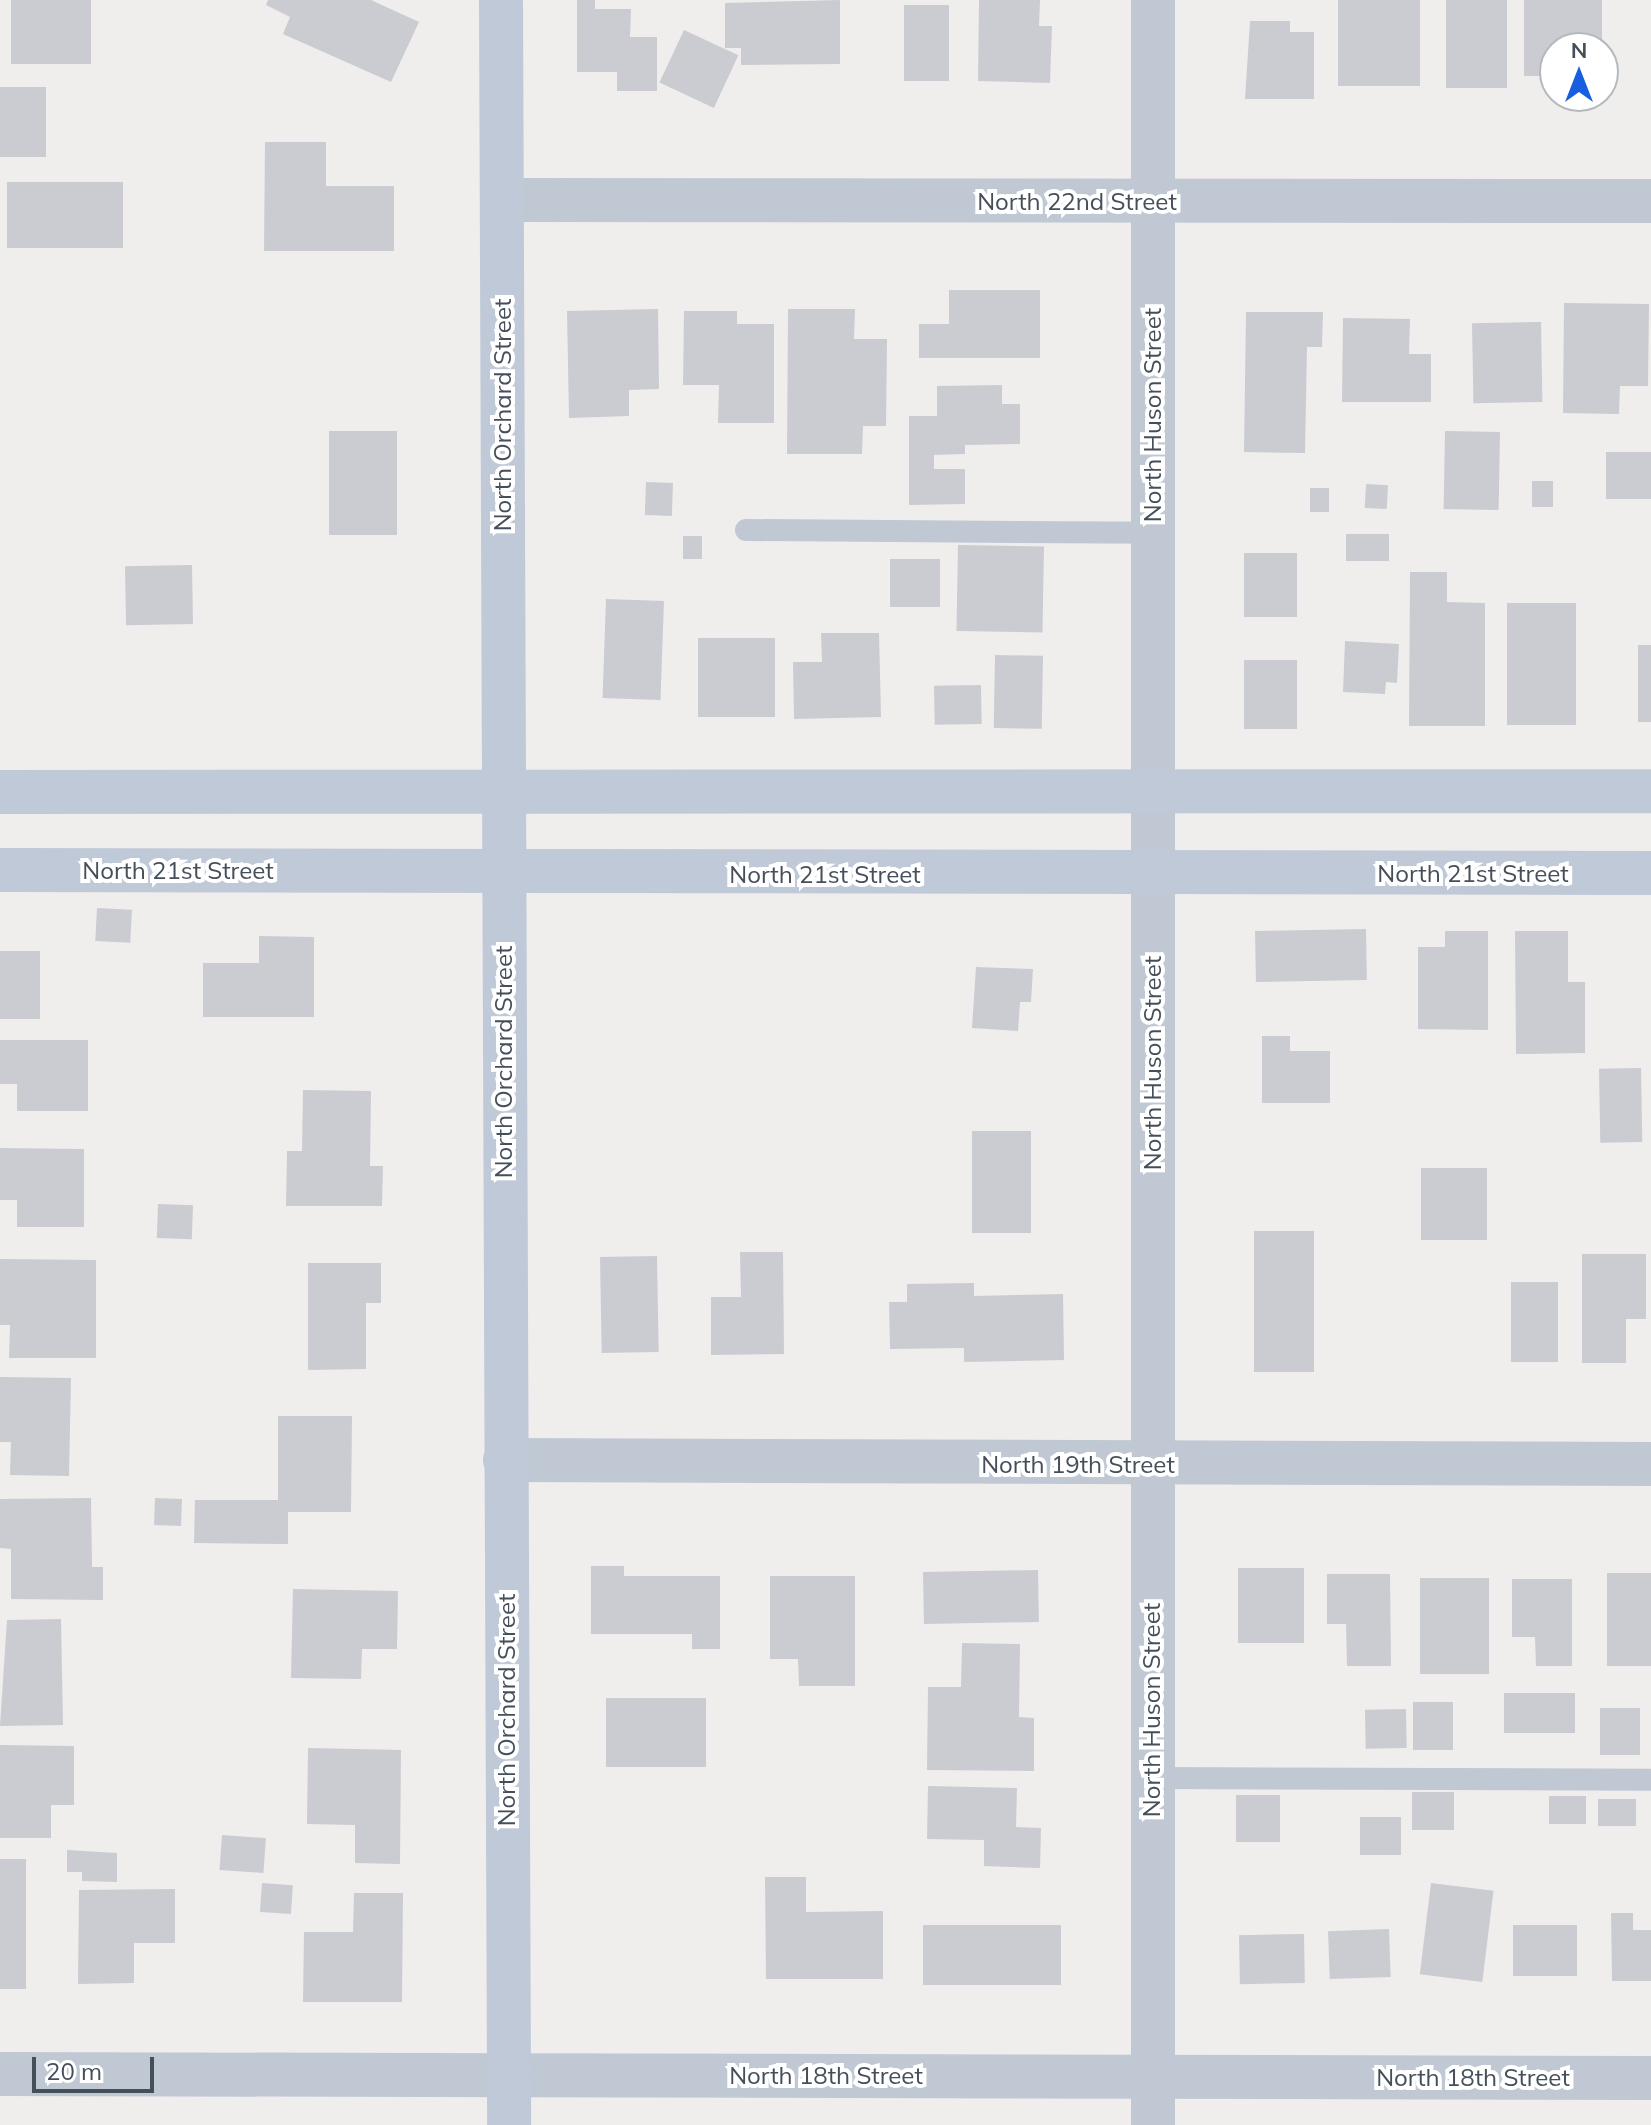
<!DOCTYPE html>
<style>
body{margin:0}
#map{position:relative;width:1651px;height:2125px;overflow:hidden;background:#f0eded;font-family:Mulish,sans-serif}
div>[style]{position:absolute}
.building>*{inset:0;background:#caccd2;transform-origin:0 0}
.lane>*{height:22px;margin:-11px;padding:0 11px;transform-origin:11px;border-radius:11px;background:#c0c8d3}
.street>*{height:44px;margin:-22px;padding:0 22px;transform-origin:22px;border-radius:22px;background:#c0c8d3}
.secondary>*{height:44px;margin:-22px;padding:0 22px;transform-origin:22px;border-radius:22px;background:#bfc9d7}
span{translate:-50% -50%;white-space:nowrap;text-align:center;line-height:1.15;-webkit-text-stroke:8px #fff;paint-order:stroke}
.street-label{font-size:24px;color:#454f5a}
.north{position:absolute;left:1539px;top:32px;width:80px;height:80px;box-sizing:border-box;background:#fff;border:2px solid #b5b9bd;border-radius:50%;rotate:0deg;font-size:22px;font-weight:700;line-height:32px;text-align:center;color:#454f5a}
.north::after{content:'';display:block;margin:auto;width:28px;height:36px;background:#185fdf;clip-path:polygon(50% 0,100% 100%,50% 72%,0 100%)}
.scale{position:absolute;left:32px;top:2057px;width:122px;height:36px;box-sizing:border-box;border:4px solid #454f5a;border-top:0;padding-left:10px;font-size:24px;line-height:28px;white-space:nowrap;color:#454f5a;-webkit-text-stroke:6px #fff;paint-order:stroke}
</style>
<div id="map">
<div class="building">
<i style="left:11px;top:0;width:80px;height:64px"></i>
<i style="clip-path:polygon(268px 0,371px 0,419px 22px,391px 82px,283px 34px,290px 17px,266px 5px)"></i>
<i style="clip-path:polygon(577px 0,595px 0,595px 9px,631px 9px,630px 37px,657px 37px,657px 91px,617px 91px,617px 72px,577px 72px)"></i>
<i style="clip-path:polygon(840px 0,840px 64px,741px 65px,741px 48px,725px 48px,725px 3px)"></i>
<i style="clip-path:polygon(979px 0,1040px 0,1039px 26px,1052px 26px,1050px 83px,978px 81px)"></i>
<i style="left:1338px;top:0;width:82px;height:86px"></i>
<i style="left:1446px;top:0;width:61px;height:88px"></i>
<i style="clip-path:polygon(1524px 0,1602px 0,1602px 48px,1555px 48px,1555px 76px,1524px 76px)"></i>
<i style="left:904px;top:5px;width:45px;height:76px"></i>
<i style="clip-path:polygon(1250px 21px,1290px 21px,1290px 32px,1314px 32px,1314px 99px,1245px 99px)"></i>
<i style="left:684px;top:30px;width:60px;height:58px;rotate:25deg"></i>
<i style="left:0;top:87px;width:46px;height:70px"></i>
<i style="clip-path:polygon(265px 142px,326px 142px,326px 186px,394px 186px,394px 251px,264px 251px)"></i>
<i style="left:7px;top:182px;width:116px;height:66px"></i>
<i style="clip-path:polygon(949px 290px,1040px 290px,1040px 358px,919px 358px,919px 324px,949px 324px)"></i>
<i style="clip-path:polygon(1564px 303px,1649px 304px,1648px 386px,1620px 386px,1619px 414px,1563px 413px)"></i>
<i style="clip-path:polygon(658px 309px,659px 389px,629px 390px,629px 416px,569px 418px,567px 311px)"></i>
<i style="clip-path:polygon(788px 309px,855px 309px,854px 339px,887px 339px,886px 426px,863px 426px,862px 454px,787px 454px)"></i>
<i style="clip-path:polygon(684px 311px,737px 311px,737px 324px,774px 324px,774px 423px,718px 423px,719px 385px,683px 385px)"></i>
<i style="clip-path:polygon(1246px 312px,1323px 312px,1322px 347px,1307px 347px,1305px 453px,1244px 452px)"></i>
<i style="clip-path:polygon(1343px 318px,1410px 319px,1409px 354px,1431px 354px,1431px 402px,1342px 402px)"></i>
<i style="left:1541px;top:322px;width:80px;height:69px;rotate:89deg"></i>
<i style="clip-path:polygon(1002px 385px,1002px 404px,1020px 404px,1020px 444px,965px 445px,965px 454px,934px 455px,934px 469px,965px 469px,965px 504px,909px 505px,909px 416px,937px 416px,937px 386px)"></i>
<i style="left:329px;top:431px;width:68px;height:104px"></i>
<i style="left:1445px;top:431px;width:55px;height:78px;rotate:1deg"></i>
<i style="left:1606px;top:452px;width:45px;height:47px"></i>
<i style="left:1532px;top:481px;width:21px;height:26px"></i>
<i style="left:646px;top:482px;width:27px;height:33px;rotate:2deg"></i>
<i style="left:1366px;top:484px;width:22px;height:24px;rotate:3deg"></i>
<i style="left:1310px;top:488px;width:19px;height:24px"></i>
<i style="left:1346px;top:534px;width:43px;height:27px"></i>
<i style="left:683px;top:536px;width:19px;height:23px"></i>
<i style="left:958px;top:545px;width:86px;height:86px;rotate:1deg"></i>
<i style="left:1244px;top:553px;width:53px;height:64px"></i>
<i style="left:890px;top:559px;width:50px;height:48px"></i>
<i style="left:192px;top:565px;width:59px;height:67px;rotate:89deg"></i>
<i style="clip-path:polygon(1410px 572px,1447px 572px,1447px 602px,1485px 603px,1485px 726px,1409px 726px)"></i>
<i style="left:606px;top:599px;width:58px;height:99px;rotate:2deg"></i>
<i style="left:1507px;top:603px;width:69px;height:122px"></i>
<i style="clip-path:polygon(821px 633px,879px 633px,881px 717px,794px 719px,793px 662px,822px 662px)"></i>
<i style="left:698px;top:638px;width:77px;height:79px"></i>
<i style="clip-path:polygon(1345px 641px,1399px 644px,1397px 683px,1386px 682px,1385px 694px,1343px 692px)"></i>
<i style="left:1638px;top:645px;width:13px;height:77px"></i>
<i style="left:995px;top:655px;width:48px;height:73px;rotate:1deg"></i>
<i style="left:1244px;top:660px;width:53px;height:69px"></i>
<i style="left:981px;top:685px;width:39px;height:47px;rotate:89deg"></i>
<i style="left:97px;top:908px;width:35px;height:33px;rotate:3deg"></i>
<i style="left:1366px;top:929px;width:51px;height:111px;rotate:89deg"></i>
<i style="clip-path:polygon(1445px 931px,1488px 931px,1488px 1030px,1418px 1029px,1418px 947px,1445px 947px)"></i>
<i style="clip-path:polygon(1515px 931px,1568px 931px,1568px 982px,1585px 982px,1585px 1053px,1516px 1054px)"></i>
<i style="clip-path:polygon(259px 936px,314px 937px,314px 1017px,203px 1017px,203px 963px,259px 963px)"></i>
<i style="left:0;top:951px;width:40px;height:68px"></i>
<i style="clip-path:polygon(976px 967px,1033px 969px,1031px 1002px,1020px 1002px,1018px 1031px,972px 1028px)"></i>
<i style="clip-path:polygon(1262px 1036px,1290px 1036px,1290px 1051px,1330px 1051px,1330px 1103px,1262px 1103px)"></i>
<i style="clip-path:polygon(0 1040px,88px 1040px,88px 1111px,17px 1111px,17px 1084px,0 1084px)"></i>
<i style="left:1641px;top:1068px;width:74px;height:42px;rotate:89deg"></i>
<i style="clip-path:polygon(303px 1090px,371px 1091px,370px 1166px,383px 1166px,382px 1206px,286px 1206px,287px 1151px,302px 1151px)"></i>
<i style="left:972px;top:1131px;width:59px;height:102px"></i>
<i style="clip-path:polygon(0 1148px,84px 1149px,84px 1227px,17px 1227px,17px 1200px,0 1200px)"></i>
<i style="left:1487px;top:1168px;width:72px;height:66px;rotate:90deg"></i>
<i style="left:158px;top:1204px;width:35px;height:34px;rotate:2deg"></i>
<i style="left:1254px;top:1231px;width:60px;height:141px"></i>
<i style="clip-path:polygon(740px 1252px,783px 1252px,784px 1354px,711px 1355px,711px 1297px,741px 1297px)"></i>
<i style="clip-path:polygon(1582px 1254px,1646px 1254px,1646px 1319px,1626px 1319px,1626px 1363px,1582px 1363px)"></i>
<i style="left:657px;top:1256px;width:96px;height:57px;rotate:89deg"></i>
<i style="clip-path:polygon(0 1259px,96px 1260px,96px 1358px,9px 1358px,10px 1325px,0 1325px)"></i>
<i style="clip-path:polygon(308px 1263px,381px 1263px,381px 1303px,366px 1303px,366px 1369px,308px 1370px)"></i>
<i style="left:1511px;top:1282px;width:47px;height:80px"></i>
<i style="clip-path:polygon(974px 1283px,974px 1296px,1063px 1294px,1064px 1360px,964px 1362px,964px 1348px,890px 1349px,889px 1302px,907px 1302px,907px 1284px)"></i>
<i style="clip-path:polygon(0 1377px,71px 1378px,69px 1476px,10px 1475px,11px 1442px,0 1442px)"></i>
<i style="clip-path:polygon(278px 1416px,352px 1416px,351px 1512px,288px 1512px,288px 1544px,194px 1543px,195px 1500px,278px 1500px)"></i>
<i style="clip-path:polygon(91px 1498px,92px 1567px,103px 1567px,103px 1600px,11px 1599px,11px 1549px,0 1548px,0 1499px)"></i>
<i style="left:155px;top:1498px;width:27px;height:27px;rotate:2deg"></i>
<i style="clip-path:polygon(591px 1566px,624px 1566px,624px 1576px,720px 1576px,720px 1649px,692px 1649px,692px 1634px,591px 1634px)"></i>
<i style="left:1238px;top:1568px;width:66px;height:75px"></i>
<i style="left:1038px;top:1570px;width:52px;height:115px;rotate:89deg"></i>
<i style="left:1607px;top:1573px;width:44px;height:93px"></i>
<i style="clip-path:polygon(1327px 1574px,1390px 1574px,1391px 1666px,1347px 1666px,1346px 1624px,1327px 1624px)"></i>
<i style="clip-path:polygon(770px 1576px,855px 1576px,855px 1686px,799px 1686px,798px 1659px,770px 1659px)"></i>
<i style="left:1489px;top:1578px;width:96px;height:69px;rotate:90deg"></i>
<i style="clip-path:polygon(1512px 1579px,1572px 1579px,1572px 1666px,1536px 1666px,1535px 1637px,1512px 1637px)"></i>
<i style="clip-path:polygon(293px 1589px,398px 1591px,397px 1649px,362px 1649px,361px 1679px,291px 1678px)"></i>
<i style="clip-path:polygon(61px 1619px,63px 1725px,0 1726px,7px 1620px)"></i>
<i style="clip-path:polygon(962px 1643px,1020px 1644px,1019px 1717px,1034px 1718px,1034px 1771px,927px 1770px,928px 1687px,961px 1687px)"></i>
<i style="left:1575px;top:1693px;width:40px;height:71px;rotate:90deg"></i>
<i style="left:606px;top:1698px;width:100px;height:69px"></i>
<i style="left:1413px;top:1702px;width:40px;height:48px"></i>
<i style="left:1600px;top:1708px;width:40px;height:47px"></i>
<i style="left:1406px;top:1709px;width:39px;height:41px;rotate:89deg"></i>
<i style="clip-path:polygon(0 1745px,74px 1746px,74px 1805px,51px 1805px,51px 1838px,0 1838px)"></i>
<i style="clip-path:polygon(308px 1748px,401px 1750px,400px 1864px,355px 1863px,355px 1825px,307px 1824px)"></i>
<i style="clip-path:polygon(928px 1786px,1017px 1788px,1016px 1827px,1041px 1828px,1040px 1868px,984px 1866px,984px 1840px,927px 1839px)"></i>
<i style="left:1412px;top:1792px;width:42px;height:38px"></i>
<i style="left:1236px;top:1795px;width:44px;height:47px"></i>
<i style="left:1549px;top:1796px;width:37px;height:28px"></i>
<i style="left:1598px;top:1799px;width:38px;height:27px"></i>
<i style="left:1360px;top:1817px;width:41px;height:38px"></i>
<i style="left:222px;top:1835px;width:44px;height:35px;rotate:4deg"></i>
<i style="clip-path:polygon(67px 1850px,117px 1853px,117px 1882px,82px 1881px,82px 1872px,67px 1872px)"></i>
<i style="left:0;top:1859px;width:26px;height:130px"></i>
<i style="clip-path:polygon(765px 1877px,806px 1877px,806px 1912px,883px 1911px,883px 1979px,766px 1979px)"></i>
<i style="left:262px;top:1883px;width:31px;height:29px;rotate:4deg"></i>
<i style="left:1431px;top:1883px;width:63px;height:92px;rotate:7deg"></i>
<i style="clip-path:polygon(175px 1889px,175px 1943px,134px 1943px,134px 1983px,78px 1984px,79px 1890px)"></i>
<i style="clip-path:polygon(354px 1893px,403px 1893px,402px 2002px,303px 2002px,304px 1932px,353px 1932px)"></i>
<i style="clip-path:polygon(1611px 1913px,1633px 1913px,1633px 1930px,1651px 1930px,1651px 1981px,1612px 1981px)"></i>
<i style="left:923px;top:1925px;width:138px;height:60px"></i>
<i style="left:1513px;top:1925px;width:64px;height:51px"></i>
<i style="left:1389px;top:1929px;width:48px;height:61px;rotate:88deg"></i>
<i style="left:1304px;top:1934px;width:49px;height:65px;rotate:89deg"></i>
</div>
<div class="lane">
<i style="left:746px;top:530px;width:408px;rotate:0.4deg"></i>
<i style="left:1152px;top:1778px;width:499px;rotate:0.2deg"></i>
</div>
<div class="street">
<i style="left:503px;top:200px;width:1148px;rotate:0.05deg"></i>
<i style="left:505px;top:1460px;width:1146px;rotate:0.2deg"></i>
<i style="left:0;top:2074px;width:1651px;rotate:0.14deg"></i>
<i style="left:1153px;top:2125px;width:2125px;rotate:-90deg"></i>
</div>
<div class="secondary">
<i style="left:501px;top:0;width:2125px;rotate:89.78deg"></i>
<i style="left:0;top:792px;width:1651px;rotate:-0.03deg"></i>
<i style="left:0;top:870px;width:1651px;rotate:0.1deg"></i>
</div>
<div class="street-label">
<span style="left:1077px;top:202px">North 22nd Street</span>
<span style="left:503px;top:415px;rotate:-90deg">North Orchard Street</span>
<span style="left:1153px;top:415px;rotate:-90deg">North Huson Street</span>
<span style="left:178px;top:871px">North 21st Street</span>
<span style="left:1473px;top:874px">North 21st Street</span>
<span style="left:825px;top:875px">North 21st Street</span>
<span style="left:504px;top:1062px;rotate:-90deg">North Orchard Street</span>
<span style="left:1153px;top:1063px;rotate:-90deg">North Huson Street</span>
<span style="left:1078px;top:1465px">North 19th Street</span>
<span style="left:507px;top:1710px;rotate:-90deg">North Orchard Street</span>
<span style="left:1152px;top:1710px;rotate:-90deg">North Huson Street</span>
<span style="left:826px;top:2076px">North 18th Street</span>
<span style="left:1473px;top:2078px">North 18th Street</span>
</div>
<div class="north">N</div>
<div class="scale">20 m</div>
</div>
